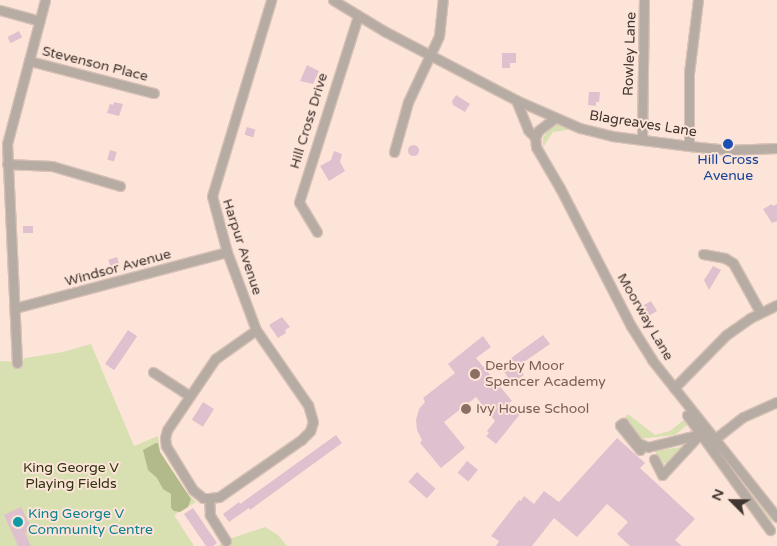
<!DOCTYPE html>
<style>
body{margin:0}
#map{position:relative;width:777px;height:546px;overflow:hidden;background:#fde4d8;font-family:"Varela Round",sans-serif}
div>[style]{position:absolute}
.green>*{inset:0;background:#d8e0b2}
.forest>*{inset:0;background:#b3ba8a}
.building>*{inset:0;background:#dfc0ce;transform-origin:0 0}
.round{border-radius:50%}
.roads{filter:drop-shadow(1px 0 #d8c1b6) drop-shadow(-1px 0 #d8c1b6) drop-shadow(0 1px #d8c1b6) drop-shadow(0 -1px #d8c1b6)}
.minor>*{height:9px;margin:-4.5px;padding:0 4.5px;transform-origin:4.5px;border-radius:4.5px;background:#b7aca3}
.dots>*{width:14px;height:14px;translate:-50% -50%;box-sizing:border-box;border:2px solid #fde4d8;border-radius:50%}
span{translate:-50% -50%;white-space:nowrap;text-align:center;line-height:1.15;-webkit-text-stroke:4px #fde4d8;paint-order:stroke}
.street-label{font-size:14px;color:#423630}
.transit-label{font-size:14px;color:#164399}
.education-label{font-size:14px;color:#785e54}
.left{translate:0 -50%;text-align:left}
.park-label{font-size:14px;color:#31350f}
.culture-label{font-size:14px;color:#0d838f}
.north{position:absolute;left:707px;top:476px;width:50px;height:50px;-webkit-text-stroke:4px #fde4d8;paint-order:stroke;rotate:293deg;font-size:14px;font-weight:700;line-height:20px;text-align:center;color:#423630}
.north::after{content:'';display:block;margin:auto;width:18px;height:22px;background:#423630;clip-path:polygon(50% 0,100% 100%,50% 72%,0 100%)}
</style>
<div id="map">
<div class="green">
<i style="clip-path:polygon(557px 124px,574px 129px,553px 132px,543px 147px,543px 138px,549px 128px)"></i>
<i style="clip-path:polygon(91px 344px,134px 446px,158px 436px,160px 452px,186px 492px,196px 502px,174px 515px,194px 546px,0 546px,0 361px,20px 362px,25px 358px,63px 352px)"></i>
<i style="clip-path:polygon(628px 414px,655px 435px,670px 431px,685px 419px,687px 425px,675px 435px,638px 439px,623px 420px)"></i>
<i style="clip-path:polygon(693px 416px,772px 515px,771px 524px)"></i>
<i style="clip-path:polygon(681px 447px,683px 448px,668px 465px,667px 463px,660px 464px,655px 451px)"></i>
<i style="clip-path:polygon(265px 527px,278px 535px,287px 546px,218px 546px,229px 539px)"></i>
</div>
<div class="forest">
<i style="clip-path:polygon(156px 443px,158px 443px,160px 452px,191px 499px,188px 507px,180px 512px,174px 511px,171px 508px,171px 494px,163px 489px,157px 478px,148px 470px,143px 450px)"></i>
</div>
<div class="building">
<i style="left:19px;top:31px;width:7px;height:13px;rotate:63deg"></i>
<i style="clip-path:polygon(502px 53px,516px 53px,516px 63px,510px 63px,510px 68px,502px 68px)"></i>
<i style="clip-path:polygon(307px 65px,319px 71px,313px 84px,300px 81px)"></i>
<i style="clip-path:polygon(589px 92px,600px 92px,599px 102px,596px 102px,596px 106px,588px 105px)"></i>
<i style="clip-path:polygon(456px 95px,470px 104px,465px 112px,453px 105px,452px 101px)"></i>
<i style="clip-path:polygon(114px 102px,123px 104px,119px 116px,107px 113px,110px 104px,113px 105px)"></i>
<i style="left:247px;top:127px;width:9px;height:8px;rotate:18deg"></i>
<i class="round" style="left:407.5px;top:144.5px;width:11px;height:11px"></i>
<i style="left:110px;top:150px;width:7px;height:10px;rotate:16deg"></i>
<i style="clip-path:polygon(334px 151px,342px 154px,340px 162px,345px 171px,329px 181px,320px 166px,331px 160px)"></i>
<i style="clip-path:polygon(772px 204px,773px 206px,777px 204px,777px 221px,772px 223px,763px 209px)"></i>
<i style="left:23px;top:226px;width:10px;height:7px"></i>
<i style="left:117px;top:257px;width:10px;height:9px;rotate:73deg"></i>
<i style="clip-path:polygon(713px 266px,721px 270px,709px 290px,704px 280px)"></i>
<i style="clip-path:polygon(651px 301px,657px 311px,647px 317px,642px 308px,645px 307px,644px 305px)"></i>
<i style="clip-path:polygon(282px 317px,290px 327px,285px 330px,286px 333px,278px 338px,269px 325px)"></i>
<i style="left:128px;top:330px;width:11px;height:41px;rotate:34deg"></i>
<i style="clip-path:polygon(543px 335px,550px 344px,518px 366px,524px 375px,512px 383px,500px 366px)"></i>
<i style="clip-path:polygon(483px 336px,491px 347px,476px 358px,512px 401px,509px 403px,521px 413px,496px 444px,486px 436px,489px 433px,487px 431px,495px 421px,476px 397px,444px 422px,465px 448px,441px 468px,420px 443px,422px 440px,417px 430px,416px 420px,419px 409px,425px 402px,423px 398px,455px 373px,448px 364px)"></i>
<i style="left:203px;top:402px;width:13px;height:21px;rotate:32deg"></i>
<i style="clip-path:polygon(336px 435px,342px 443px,250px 510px,249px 508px,229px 522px,223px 514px,239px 502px,240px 504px)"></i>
<i style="clip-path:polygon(617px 438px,645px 463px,640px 468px,695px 519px,675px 540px,682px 546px,630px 546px,617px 534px,628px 522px,607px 504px,577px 537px,554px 518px,532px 546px,496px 546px,499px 541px,491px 536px,519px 500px,521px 501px,524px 496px,534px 504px,544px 491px,559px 502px)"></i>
<i style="left:467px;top:461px;width:14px;height:15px;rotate:39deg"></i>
<i style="left:417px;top:472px;width:25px;height:13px;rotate:42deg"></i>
<i style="clip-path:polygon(21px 507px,32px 529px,25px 533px,31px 546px,18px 546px,4px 515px)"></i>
<i style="clip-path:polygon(193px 508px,217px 543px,213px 546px,206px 546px,184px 514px)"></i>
</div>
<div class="roads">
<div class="minor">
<i style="left:333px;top:0;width:60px;rotate:31.3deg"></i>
<i style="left:384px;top:31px;width:149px;rotate:27.6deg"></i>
<i style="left:516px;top:100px;width:70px;rotate:23.6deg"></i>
<i style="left:580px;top:128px;width:33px;rotate:14deg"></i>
<i style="left:612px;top:136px;width:78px;rotate:7.4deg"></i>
<i style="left:689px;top:146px;width:40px;rotate:5.7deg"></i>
<i style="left:729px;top:150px;width:48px;rotate:-2.4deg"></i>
<i style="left:0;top:10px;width:41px;rotate:15.4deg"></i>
<i style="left:30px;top:61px;width:128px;rotate:14.5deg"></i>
<i style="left:516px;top:100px;width:32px;rotate:68deg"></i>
<i style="left:528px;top:130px;width:10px;rotate:45deg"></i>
<i style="left:535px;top:137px;width:10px;rotate:84deg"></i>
<i style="left:536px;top:147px;width:48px;rotate:59.7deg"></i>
<i style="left:560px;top:188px;width:155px;rotate:62.8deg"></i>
<i style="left:631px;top:326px;width:40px;rotate:58deg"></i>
<i style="left:652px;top:360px;width:201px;rotate:51.5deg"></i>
<i style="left:535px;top:137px;width:8px;rotate:-60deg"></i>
<i style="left:539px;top:130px;width:20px;rotate:-37deg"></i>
<i style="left:642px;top:140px;width:140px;rotate:-89.2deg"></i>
<i style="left:689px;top:146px;width:73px;rotate:-90deg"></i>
<i style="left:689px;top:73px;width:74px;rotate:-83deg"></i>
<i style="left:394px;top:152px;width:52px;rotate:-74.4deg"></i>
<i style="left:408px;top:102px;width:73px;rotate:-64.8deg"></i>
<i style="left:439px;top:36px;width:36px;rotate:-84deg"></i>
<i style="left:7px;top:164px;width:45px;rotate:2.5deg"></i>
<i style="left:52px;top:166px;width:71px;rotate:16.4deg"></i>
<i style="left:317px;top:232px;width:35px;rotate:-121deg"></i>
<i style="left:299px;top:202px;width:195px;rotate:-72.4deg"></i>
<i style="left:703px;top:254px;width:22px;rotate:10deg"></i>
<i style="left:725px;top:258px;width:9px;rotate:32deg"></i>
<i style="left:733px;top:263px;width:56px;rotate:61.1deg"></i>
<i style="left:15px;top:308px;width:219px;rotate:-14.8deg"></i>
<i style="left:17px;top:363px;width:219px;rotate:-92.6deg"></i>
<i style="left:7px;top:144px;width:149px;rotate:-75.2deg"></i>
<i style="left:153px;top:372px;width:44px;rotate:33deg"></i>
<i style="left:674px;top:388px;width:74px;rotate:-45.5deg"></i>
<i style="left:726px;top:335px;width:29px;rotate:-35deg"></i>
<i style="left:750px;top:318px;width:30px;rotate:-26deg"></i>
<i style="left:687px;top:415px;width:142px;rotate:54.2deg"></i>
<i style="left:716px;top:438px;width:34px;rotate:-38deg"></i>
<i style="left:743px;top:417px;width:37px;rotate:-24deg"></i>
<i style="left:640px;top:450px;width:32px;rotate:-129deg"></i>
<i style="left:620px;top:425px;width:4px;rotate:-34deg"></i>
<i style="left:623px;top:423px;width:25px;rotate:53deg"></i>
<i style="left:638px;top:443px;width:11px;rotate:22deg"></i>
<i style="left:648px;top:447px;width:55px;rotate:-13.8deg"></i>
<i style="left:654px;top:459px;width:18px;rotate:63deg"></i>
<i style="left:662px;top:475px;width:56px;rotate:-47.2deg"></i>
<i style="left:209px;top:498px;width:10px;rotate:-6deg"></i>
<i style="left:219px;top:497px;width:100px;rotate:-34.8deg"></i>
<i style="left:301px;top:440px;width:13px;rotate:-45deg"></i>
<i style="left:310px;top:431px;width:9px;rotate:-72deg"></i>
<i style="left:313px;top:422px;width:18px;rotate:-106deg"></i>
<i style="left:308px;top:405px;width:91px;rotate:-124.7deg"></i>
<i style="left:256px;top:330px;width:83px;rotate:-110.4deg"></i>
<i style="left:227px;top:252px;width:58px;rotate:-105deg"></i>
<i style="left:212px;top:196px;width:205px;rotate:-73.2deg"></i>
<i style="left:226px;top:541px;width:31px;rotate:-122deg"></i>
<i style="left:210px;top:515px;width:17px;rotate:-93deg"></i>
<i style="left:209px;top:498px;width:6px;rotate:180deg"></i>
<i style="left:203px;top:498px;width:13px;rotate:-141deg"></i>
<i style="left:193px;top:490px;width:52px;rotate:-121.5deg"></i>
<i style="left:166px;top:446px;width:8px;rotate:-97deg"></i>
<i style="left:165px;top:438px;width:8px;rotate:-76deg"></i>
<i style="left:167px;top:430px;width:86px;rotate:-55.9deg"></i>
<i style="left:215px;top:359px;width:50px;rotate:-35.3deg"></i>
</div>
</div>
<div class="dots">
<i style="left:728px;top:144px;background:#1a4fb4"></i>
<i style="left:475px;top:374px;background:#8d6e63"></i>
<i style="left:466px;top:409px;background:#8d6e63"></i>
<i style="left:18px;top:522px;background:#0f9aa8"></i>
</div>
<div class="street-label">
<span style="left:630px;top:54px;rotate:-88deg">Rowley Lane</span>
<span style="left:95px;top:64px;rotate:14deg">Stevenson Place</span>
<span style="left:309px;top:121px;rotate:-73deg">Hill Cross Drive</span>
<span style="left:643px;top:124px;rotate:9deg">Blagreaves Lane</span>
<span style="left:242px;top:247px;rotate:72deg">Harpur Avenue</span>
<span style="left:118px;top:268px;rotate:-15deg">Windsor Avenue</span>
<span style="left:645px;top:317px;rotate:60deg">Moorway Lane</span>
</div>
<div class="transit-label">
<span style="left:728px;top:168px">Hill Cross<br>Avenue</span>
</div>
<div class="education-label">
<span class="left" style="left:485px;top:374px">Derby Moor<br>Spencer Academy</span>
<span class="left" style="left:476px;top:409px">Ivy House School</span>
</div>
<div class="park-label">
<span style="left:71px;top:476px">King George V<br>Playing Fields</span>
</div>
<div class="culture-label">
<span class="left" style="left:28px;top:522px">King George V<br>Community Centre</span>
</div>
<div class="north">N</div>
</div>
